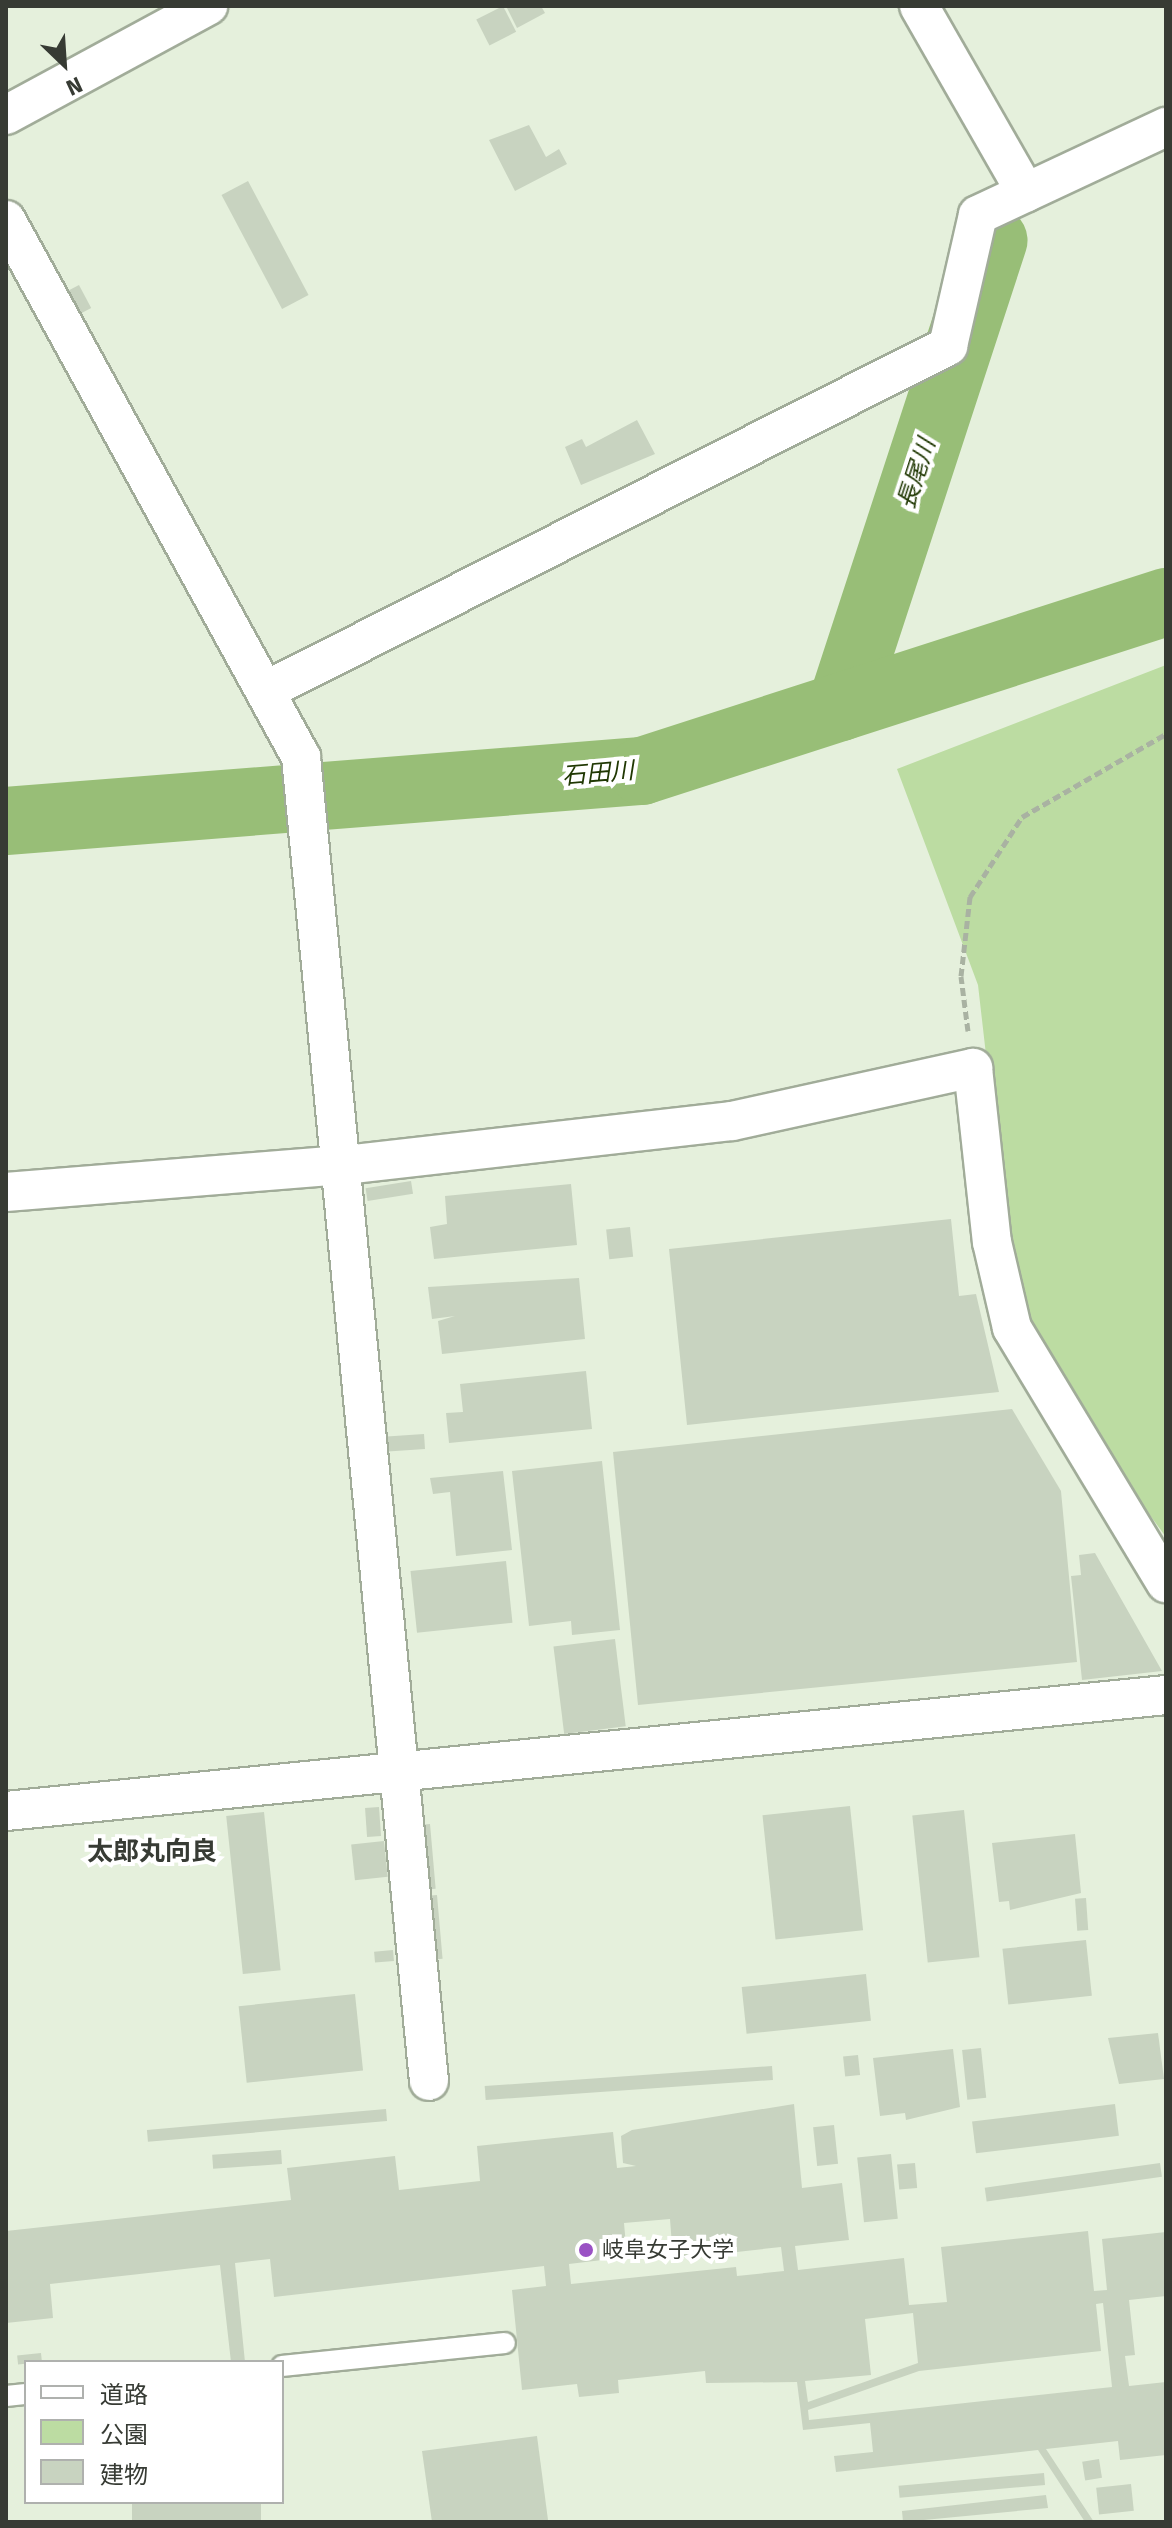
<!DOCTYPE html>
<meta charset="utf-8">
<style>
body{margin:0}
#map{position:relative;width:1172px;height:2528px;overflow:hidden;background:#e5f0dc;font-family:"Fira Sans","Noto Sans JP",sans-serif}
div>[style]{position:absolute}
.green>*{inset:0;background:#bcdca2}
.river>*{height:68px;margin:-34px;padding:0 34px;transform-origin:34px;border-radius:34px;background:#98be77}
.building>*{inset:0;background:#c8d3c0;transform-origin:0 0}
.path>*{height:5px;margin-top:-2.5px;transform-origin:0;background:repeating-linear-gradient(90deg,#a9b2a2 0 8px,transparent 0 12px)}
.roads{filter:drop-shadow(2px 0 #a1ac99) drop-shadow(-2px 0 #a1ac99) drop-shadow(0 2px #a1ac99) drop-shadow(0 -2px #a1ac99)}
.service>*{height:20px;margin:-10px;padding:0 10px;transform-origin:10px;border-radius:10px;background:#fff}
.minor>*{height:38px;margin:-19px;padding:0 19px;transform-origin:19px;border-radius:19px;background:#fff}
.dots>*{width:22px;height:22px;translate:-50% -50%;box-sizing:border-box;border:4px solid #fff;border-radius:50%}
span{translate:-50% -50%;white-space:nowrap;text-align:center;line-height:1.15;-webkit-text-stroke:8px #fff;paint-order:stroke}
.poi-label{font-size:22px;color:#373b34}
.left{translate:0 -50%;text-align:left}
.water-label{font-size:24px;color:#203803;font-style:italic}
.quarter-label{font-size:26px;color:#373b34;font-weight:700}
.frame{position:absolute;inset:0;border:8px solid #373b34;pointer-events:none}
.legend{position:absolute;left:24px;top:2360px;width:260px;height:144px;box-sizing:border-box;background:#fff;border:2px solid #afb1ae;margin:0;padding:10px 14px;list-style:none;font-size:24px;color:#373b34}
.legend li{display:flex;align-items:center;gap:16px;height:40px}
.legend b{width:40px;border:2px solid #afb1ae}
.north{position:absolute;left:24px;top:24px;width:80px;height:80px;-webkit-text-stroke:6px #fff;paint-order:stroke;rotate:155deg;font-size:22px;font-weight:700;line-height:32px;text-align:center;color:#373b34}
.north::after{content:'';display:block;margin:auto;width:28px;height:36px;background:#373b34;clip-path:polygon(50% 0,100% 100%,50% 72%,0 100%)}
</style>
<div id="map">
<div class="green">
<i style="clip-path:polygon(1166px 665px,1166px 1537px,1056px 1388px,1015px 1308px,978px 985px,897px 769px)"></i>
</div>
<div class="river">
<i style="left:841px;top:707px;width:491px;rotate:-71.9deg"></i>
<i style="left:6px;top:821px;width:638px;rotate:-4.5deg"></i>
<i style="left:642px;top:771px;width:551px;rotate:-17.88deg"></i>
</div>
<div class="building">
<i style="left:503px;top:6px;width:29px;height:30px;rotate:63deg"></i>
<i style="clip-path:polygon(506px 6px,541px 6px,545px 13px,517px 28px)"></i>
<i style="clip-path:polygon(529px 125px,546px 157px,559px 149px,567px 164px,515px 191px,489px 140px)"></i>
<i style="left:248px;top:181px;width:129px;height:30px;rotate:62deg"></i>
<i style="left:79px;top:285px;width:26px;height:13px;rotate:62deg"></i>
<i style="clip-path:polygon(637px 420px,655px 454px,581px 485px,565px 447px,582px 439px,586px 447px)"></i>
<i style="left:411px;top:1181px;width:13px;height:46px;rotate:81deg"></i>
<i style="clip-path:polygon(571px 1184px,577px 1245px,434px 1259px,430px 1227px,447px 1224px,445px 1196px)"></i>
<i style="clip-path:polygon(951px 1219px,959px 1296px,976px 1294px,999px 1392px,687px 1425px,669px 1249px)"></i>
<i style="left:630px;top:1227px;width:30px;height:24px;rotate:84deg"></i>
<i style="clip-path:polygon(579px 1278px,585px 1339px,442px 1354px,438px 1321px,455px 1316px,432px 1319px,428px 1287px)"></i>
<i style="clip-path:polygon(586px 1371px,592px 1429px,449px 1443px,446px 1413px,463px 1412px,460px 1384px)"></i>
<i style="clip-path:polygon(1012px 1409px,1061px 1491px,1077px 1662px,638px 1705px,613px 1452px)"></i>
<i style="left:424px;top:1434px;width:15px;height:41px;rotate:86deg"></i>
<i style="clip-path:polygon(602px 1461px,620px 1630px,572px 1635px,571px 1621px,529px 1626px,512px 1471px)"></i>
<i style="clip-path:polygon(503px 1471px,512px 1550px,456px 1556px,450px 1492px,433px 1494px,430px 1478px)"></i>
<i style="clip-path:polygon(1095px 1553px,1162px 1671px,1082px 1680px,1071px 1576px,1081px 1575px,1079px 1555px)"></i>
<i style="left:506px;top:1561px;width:62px;height:96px;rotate:84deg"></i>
<i style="left:615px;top:1639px;width:88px;height:62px;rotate:83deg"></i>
<i style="left:850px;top:1806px;width:125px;height:88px;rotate:84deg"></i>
<i style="left:379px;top:1807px;width:29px;height:14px;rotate:86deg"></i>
<i style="left:964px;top:1810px;width:148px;height:52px;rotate:84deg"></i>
<i style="left:264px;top:1812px;width:159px;height:38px;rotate:84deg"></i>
<i style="left:430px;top:1824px;width:65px;height:12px;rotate:85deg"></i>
<i style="clip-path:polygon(1075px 1834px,1081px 1893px,1010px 1910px,1009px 1901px,999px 1902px,992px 1843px)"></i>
<i style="left:384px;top:1841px;width:36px;height:33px;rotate:84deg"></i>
<i style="left:437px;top:1895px;width:64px;height:12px;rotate:85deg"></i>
<i style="left:1086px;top:1898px;width:32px;height:11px;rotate:86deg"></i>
<i style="left:1086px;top:1940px;width:56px;height:84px;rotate:84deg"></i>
<i style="left:393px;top:1950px;width:11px;height:19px;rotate:85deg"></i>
<i style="left:866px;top:1974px;width:47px;height:125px;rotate:84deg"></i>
<i style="left:355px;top:1994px;width:77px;height:117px;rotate:84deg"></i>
<i style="clip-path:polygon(1158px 2033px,1164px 2079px,1119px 2084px,1108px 2038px)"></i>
<i style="left:981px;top:2048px;width:50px;height:19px;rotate:84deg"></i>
<i style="clip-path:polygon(953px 2049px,960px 2107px,906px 2120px,905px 2113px,880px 2116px,873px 2058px)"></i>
<i style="left:858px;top:2055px;width:20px;height:15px;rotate:84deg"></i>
<i style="left:772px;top:2066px;width:14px;height:288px;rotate:86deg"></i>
<i style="clip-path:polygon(evenodd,794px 2104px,802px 2188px,842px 2183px,849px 2240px,795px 2246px,798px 2270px,904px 2258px,909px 2305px,947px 2302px,941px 2247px,1088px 2231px,1094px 2291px,1107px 2290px,1102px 2239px,1166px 2232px,1166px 2296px,1129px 2300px,1135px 2355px,1125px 2356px,1129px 2386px,1166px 2382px,1166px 2455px,1120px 2460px,1118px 2441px,1046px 2449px,1094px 2522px,1085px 2522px,1038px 2450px,836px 2472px,834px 2456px,873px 2452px,870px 2423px,803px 2430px,797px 2382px,706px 2383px,705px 2371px,618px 2380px,619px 2393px,579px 2397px,577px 2384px,522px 2390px,512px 2290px,546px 2286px,544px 2266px,274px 2297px,270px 2259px,235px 2263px,245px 2362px,231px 2362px,220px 2265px,50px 2284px,53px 2318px,6px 2323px,6px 2231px,291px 2200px,287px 2168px,395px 2156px,399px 2190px,480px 2181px,477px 2146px,613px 2132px,617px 2168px,636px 2166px,623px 2163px,621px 2136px,632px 2130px,794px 2104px,670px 2219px,673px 2259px,781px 2247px,784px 2271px,737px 2276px,736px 2267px,571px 2284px,569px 2264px,627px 2257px,624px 2223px,670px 2219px,794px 2104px,1103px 2303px,1112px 2387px,809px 2420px,808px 2410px,919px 2371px,1101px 2351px,1096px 2304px,1103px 2303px,794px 2104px,913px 2313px,918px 2363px,808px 2402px,805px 2381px,871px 2375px,865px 2319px,913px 2313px)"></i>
<i style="left:1115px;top:2104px;width:32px;height:144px;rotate:83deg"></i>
<i style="left:386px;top:2109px;width:12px;height:240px;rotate:85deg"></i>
<i style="left:834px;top:2125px;width:39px;height:21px;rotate:84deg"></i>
<i style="left:281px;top:2150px;width:14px;height:69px;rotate:86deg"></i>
<i style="left:891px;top:2154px;width:65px;height:34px;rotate:84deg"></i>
<i style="left:915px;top:2163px;width:25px;height:18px;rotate:85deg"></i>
<i style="left:1160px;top:2163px;width:14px;height:177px;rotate:82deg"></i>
<i style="left:41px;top:2353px;width:9px;height:24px;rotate:84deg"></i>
<i style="clip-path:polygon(537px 2436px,548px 2520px,432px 2522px,422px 2451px)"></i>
<i style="left:1099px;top:2459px;width:19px;height:17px;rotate:81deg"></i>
<i style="left:1044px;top:2473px;width:12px;height:146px;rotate:85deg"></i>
<i style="left:1131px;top:2484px;width:27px;height:35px;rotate:84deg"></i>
<i style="clip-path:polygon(1046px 2495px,1048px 2508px,903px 2522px,902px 2511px)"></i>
<i style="left:132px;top:2502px;width:129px;height:20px"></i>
</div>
<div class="path">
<i style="left:968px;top:1031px;width:55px;rotate:-97.3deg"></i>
<i style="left:961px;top:976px;width:80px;rotate:-83.5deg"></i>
<i style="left:970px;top:897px;width:95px;rotate:-57deg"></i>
<i style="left:1022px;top:817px;width:166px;rotate:-30deg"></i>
</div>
<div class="roads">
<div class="service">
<i style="left:282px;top:2366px;width:224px;rotate:-5.9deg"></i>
<i style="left:6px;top:2396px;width:20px;rotate:-6deg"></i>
</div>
<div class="minor">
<i style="left:919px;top:6px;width:215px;rotate:60.2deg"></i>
<i style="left:6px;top:115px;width:230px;rotate:-28.4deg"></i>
<i style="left:6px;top:220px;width:613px;rotate:61.22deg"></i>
<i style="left:301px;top:757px;width:1330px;rotate:84.48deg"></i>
<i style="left:269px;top:689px;width:761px;rotate:-26.8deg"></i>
<i style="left:948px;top:346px;width:134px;rotate:-77.1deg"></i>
<i style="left:978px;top:215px;width:208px;rotate:-25.1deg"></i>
<i style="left:6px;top:1192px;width:340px;rotate:-4.6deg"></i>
<i style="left:345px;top:1165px;width:389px;rotate:-6.5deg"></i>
<i style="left:732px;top:1121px;width:247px;rotate:-12.4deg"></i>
<i style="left:973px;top:1068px;width:175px;rotate:83.8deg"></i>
<i style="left:992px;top:1242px;width:88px;rotate:76.9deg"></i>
<i style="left:1012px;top:1328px;width:298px;rotate:58.9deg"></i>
<i style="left:6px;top:1811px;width:1166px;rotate:-5.71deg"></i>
</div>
</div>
<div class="dots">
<i style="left:586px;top:2250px;background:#9a51c4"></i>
</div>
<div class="poi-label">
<span class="left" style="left:602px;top:2250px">岐阜女子大学</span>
</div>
<div class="water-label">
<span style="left:917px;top:474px;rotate:-72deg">長尾川</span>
<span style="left:598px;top:774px;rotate:-5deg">石田川</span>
</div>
<div class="quarter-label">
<span style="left:152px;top:1852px">太郎丸向良</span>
</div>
<div class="frame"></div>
<ul class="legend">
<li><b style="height:10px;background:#fff"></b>道路</li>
<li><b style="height:22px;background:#bcdca2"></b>公園</li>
<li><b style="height:22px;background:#c8d3c0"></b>建物</li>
</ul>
<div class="north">N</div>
</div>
